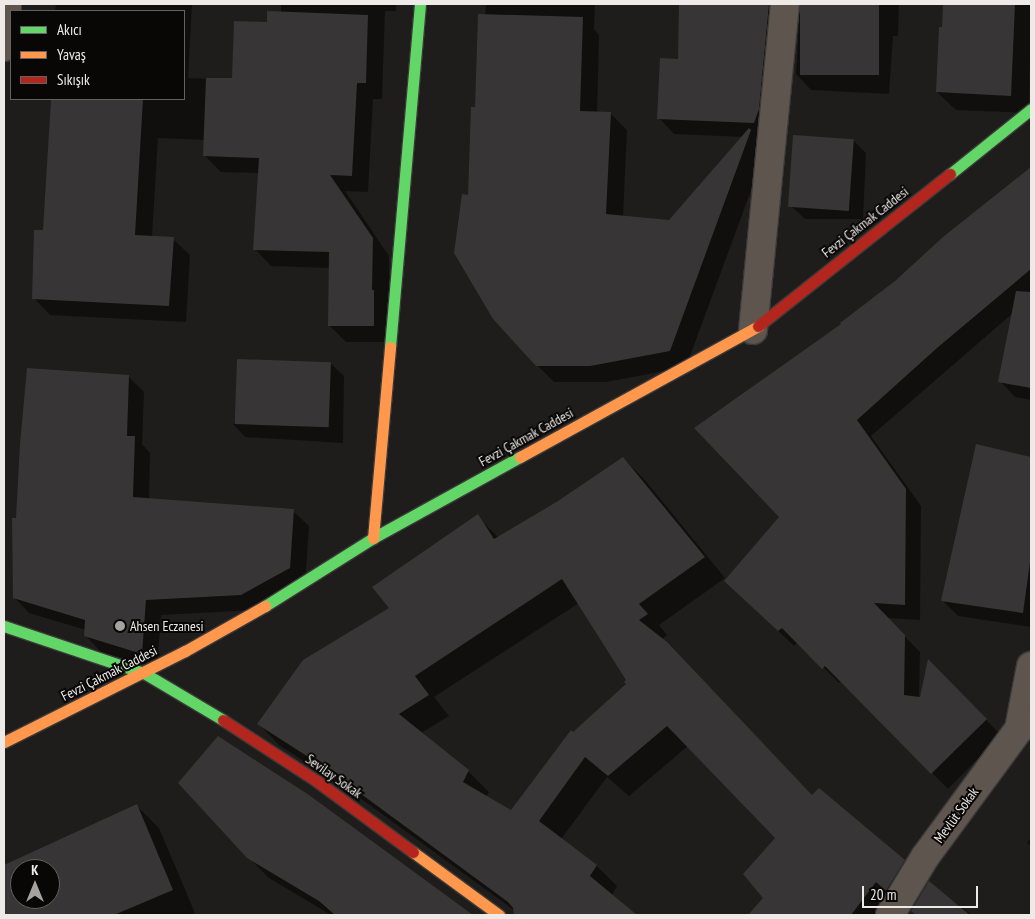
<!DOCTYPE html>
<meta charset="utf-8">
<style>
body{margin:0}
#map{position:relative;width:1035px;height:919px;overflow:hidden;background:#1f1d1b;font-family:"PT Sans Narrow",sans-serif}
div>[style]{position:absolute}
.shadow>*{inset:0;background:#0007}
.building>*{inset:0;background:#373535;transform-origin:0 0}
.roads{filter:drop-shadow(1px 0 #3b3a39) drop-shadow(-1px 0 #3b3a39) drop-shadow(0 1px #3b3a39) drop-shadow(0 -1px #3b3a39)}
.street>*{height:28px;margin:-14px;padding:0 14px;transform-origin:14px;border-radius:14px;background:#5e554e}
.fast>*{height:11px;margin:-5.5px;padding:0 5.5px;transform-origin:5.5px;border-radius:5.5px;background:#63d668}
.slow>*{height:11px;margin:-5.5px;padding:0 5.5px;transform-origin:5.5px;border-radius:5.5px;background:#ff974d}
.jam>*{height:11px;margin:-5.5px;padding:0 5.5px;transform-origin:5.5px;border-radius:5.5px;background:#b3261e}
.dots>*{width:14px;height:14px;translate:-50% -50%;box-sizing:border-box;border:2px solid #090706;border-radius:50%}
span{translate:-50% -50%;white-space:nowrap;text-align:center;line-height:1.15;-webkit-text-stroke:4px #090706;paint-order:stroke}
.street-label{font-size:14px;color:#edeae8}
.poi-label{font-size:14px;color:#edeae8}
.left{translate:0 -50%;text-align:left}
.frame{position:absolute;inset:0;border:5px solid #edeae8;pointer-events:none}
.legend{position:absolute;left:10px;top:10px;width:175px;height:90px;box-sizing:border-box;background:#090706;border:1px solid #646260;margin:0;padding:6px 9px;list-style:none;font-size:15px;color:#edeae8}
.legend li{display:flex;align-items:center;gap:10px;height:25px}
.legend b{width:25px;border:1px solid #646260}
.north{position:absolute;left:10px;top:859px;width:50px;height:50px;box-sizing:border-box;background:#090706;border:1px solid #646260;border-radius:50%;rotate:0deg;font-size:14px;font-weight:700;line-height:20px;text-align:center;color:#edeae8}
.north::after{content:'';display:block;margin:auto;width:18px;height:22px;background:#a5a2a0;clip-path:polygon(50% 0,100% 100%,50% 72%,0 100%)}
.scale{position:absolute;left:862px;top:886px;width:116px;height:22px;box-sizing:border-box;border:2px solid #edeae8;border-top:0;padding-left:6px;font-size:15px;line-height:18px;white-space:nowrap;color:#edeae8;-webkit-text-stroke:4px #090706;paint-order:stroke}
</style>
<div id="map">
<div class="shadow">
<i style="clip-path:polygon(56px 4px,192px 4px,188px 78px,234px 80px,268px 23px,281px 13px,281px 4px,396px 4px,396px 11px,385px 11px,382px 99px,373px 99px,368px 192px,345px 191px,389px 256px,390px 342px,346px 342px,330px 326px,330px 268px,271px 266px,255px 249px,260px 173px,221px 172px,204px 155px,205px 140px,158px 138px,152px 237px,173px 239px,190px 255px,186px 322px,50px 315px,34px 298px,44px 231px,51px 99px,184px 99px,184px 11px,55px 11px)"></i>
<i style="clip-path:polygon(486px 4px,595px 4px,594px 29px,599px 35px,597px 113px,611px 114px,627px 130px,623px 217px,669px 221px,744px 137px,674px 134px,659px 118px,680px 60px,680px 4px,799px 4px,794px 4px,769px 138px,758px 137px,767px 147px,686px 367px,606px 382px,554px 382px,537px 365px,469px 196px)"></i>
<i style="clip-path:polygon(800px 4px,899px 4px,898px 36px,893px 36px,889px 94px,811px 90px,796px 74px)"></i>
<i style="clip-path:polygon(944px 4px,1029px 4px,1031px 6px,1029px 113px,956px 110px,937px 92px)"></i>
<i style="clip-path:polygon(853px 140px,866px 153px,863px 219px,805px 219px,792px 207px)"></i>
<i style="clip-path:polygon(1031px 169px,1031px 400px,1015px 397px,1000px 381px,1013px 313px,871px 436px,921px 506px,920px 620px,887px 618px,920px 652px,919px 701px,929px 662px,1001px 735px,948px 789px,841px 681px,839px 683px,798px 642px,794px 646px,741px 596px,780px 517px,843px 324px,896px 282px,943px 238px)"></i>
<i style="clip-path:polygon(331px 364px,344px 376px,343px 443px,245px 437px,233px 424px)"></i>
<i style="clip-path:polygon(129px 377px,144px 392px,142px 444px,150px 453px,149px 499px,293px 511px,309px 526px,305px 584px,257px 610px,161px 615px,157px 668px,101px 652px,86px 636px,86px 630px,29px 613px,14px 597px,17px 519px)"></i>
<i style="clip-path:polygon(977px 446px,1031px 458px,1031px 627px,958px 616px,943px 601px)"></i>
<i style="clip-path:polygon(evenodd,623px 458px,644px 479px,725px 578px,659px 625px,667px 635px,662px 639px,813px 796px,904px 861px,925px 882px,887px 915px,749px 915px,765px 898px,777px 838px,688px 746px,629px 796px,607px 777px,561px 839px,597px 866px,617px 886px,612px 895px,635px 915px,516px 915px,515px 911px,349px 790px,279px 745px,259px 724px,390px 608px,477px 516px,499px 538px,559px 502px,623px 458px,579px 603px,628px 681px,628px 684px,573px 733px,511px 811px,486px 797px,489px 792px,468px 771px,421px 733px,449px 716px,434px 697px,579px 603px)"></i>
<i style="clip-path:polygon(308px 796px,471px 915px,331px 915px,269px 878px,248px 857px)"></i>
<i style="clip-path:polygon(evenodd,137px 806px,159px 828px,195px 913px,190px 915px,4px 915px,4px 866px,137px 806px,20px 869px,50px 869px,50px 899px,20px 899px,20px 869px)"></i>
<i style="clip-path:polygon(1031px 838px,1031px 847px,1027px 842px)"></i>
<i style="clip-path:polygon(929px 883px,972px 915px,917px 915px,912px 911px)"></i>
</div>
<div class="building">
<i style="clip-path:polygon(679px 4px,769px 4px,759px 109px,754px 123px,657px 119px,660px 58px,678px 59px)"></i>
<i style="left:800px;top:4px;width:79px;height:71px"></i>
<i style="clip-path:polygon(943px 4px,1015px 4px,1011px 96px,936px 92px,939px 27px,942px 27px)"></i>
<i style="clip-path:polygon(267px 11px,368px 15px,366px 83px,357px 83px,352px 176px,330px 175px,373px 238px,372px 290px,374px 290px,374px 326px,328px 326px,329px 252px,253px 250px,259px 158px,203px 156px,206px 78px,232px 78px,234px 21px,267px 22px)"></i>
<i style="clip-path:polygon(478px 14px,583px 17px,580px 111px,611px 112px,606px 214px,669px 220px,749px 128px,751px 130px,670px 351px,590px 366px,536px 366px,493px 319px,454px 253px,462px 194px,468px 195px,471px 107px,475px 107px)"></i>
<i style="clip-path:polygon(51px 99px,143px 99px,135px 235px,174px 237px,169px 306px,32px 299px,34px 230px,43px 230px)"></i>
<i style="left:793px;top:135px;width:61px;height:72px;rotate:4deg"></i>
<i style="clip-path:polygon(1031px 167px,1031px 269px,937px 348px,857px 420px,906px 489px,905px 605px,874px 603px,905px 635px,904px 695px,920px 697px,928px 659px,987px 719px,931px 774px,825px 666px,822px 669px,782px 628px,778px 631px,724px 581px,779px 517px,694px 428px,841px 324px,840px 323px,895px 281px,943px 237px)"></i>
<i style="clip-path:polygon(1016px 291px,1031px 292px,1031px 388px,998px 382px)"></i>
<i style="left:237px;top:359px;width:94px;height:65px;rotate:2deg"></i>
<i style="clip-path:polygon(27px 368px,129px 375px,127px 436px,135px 436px,133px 497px,294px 509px,290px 568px,241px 595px,146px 600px,142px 654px,84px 636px,85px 620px,13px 598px,12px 518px,16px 518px,20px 444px)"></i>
<i style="clip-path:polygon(976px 444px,1031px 457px,1031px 555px,1023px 613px,941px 601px)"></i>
<i style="clip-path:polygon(evenodd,623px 457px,705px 557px,639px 604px,648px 614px,639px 620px,667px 642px,812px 795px,819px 788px,905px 860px,886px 891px,876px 882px,851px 915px,748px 915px,763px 898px,743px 874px,775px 838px,667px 726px,608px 776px,585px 757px,539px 821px,597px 865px,590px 876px,637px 915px,514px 915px,513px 908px,508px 902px,327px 769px,257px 724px,303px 660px,389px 608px,372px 587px,478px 514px,494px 539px,558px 501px,623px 457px,562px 579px,626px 680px,624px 682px,626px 684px,573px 732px,571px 730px,511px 810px,463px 782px,469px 770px,399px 714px,429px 695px,415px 676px,562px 579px)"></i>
<i style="clip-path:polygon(218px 736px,309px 795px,473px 915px,335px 915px,319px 901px,247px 858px,178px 783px)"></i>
<i style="clip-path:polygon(evenodd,137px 804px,173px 890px,114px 915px,4px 915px,4px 865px,137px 804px,20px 869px,50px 869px,50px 899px,20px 899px,20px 869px)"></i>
<i style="clip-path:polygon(929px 881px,970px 915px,916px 915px,911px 911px)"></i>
</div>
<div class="roads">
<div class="street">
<i style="left:4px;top:47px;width:43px;rotate:-86deg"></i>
<i style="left:753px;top:330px;width:328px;rotate:-84.4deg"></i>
<i style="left:1019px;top:729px;width:64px;rotate:-79.2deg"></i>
<i style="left:890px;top:915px;width:68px;rotate:-58.9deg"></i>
<i style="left:925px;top:857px;width:159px;rotate:-53.7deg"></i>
<i style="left:1019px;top:729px;width:14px;rotate:-30deg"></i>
</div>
<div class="fast">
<i style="left:950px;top:174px;width:104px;rotate:-38.7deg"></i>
<i style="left:390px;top:347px;width:344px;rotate:-85deg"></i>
<i style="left:265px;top:606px;width:128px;rotate:-32.2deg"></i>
<i style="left:373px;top:538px;width:168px;rotate:-28.9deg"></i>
<i style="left:4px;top:626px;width:148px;rotate:18.6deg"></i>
<i style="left:144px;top:673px;width:92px;rotate:30.7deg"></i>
</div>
<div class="slow">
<i style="left:520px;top:457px;width:272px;rotate:-28.8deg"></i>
<i style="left:373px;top:538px;width:192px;rotate:-84.9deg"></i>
<i style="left:4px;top:742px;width:203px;rotate:-26.7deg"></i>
<i style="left:185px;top:651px;width:92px;rotate:-29.4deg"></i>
<i style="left:413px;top:852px;width:107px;rotate:36.2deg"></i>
</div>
<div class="jam">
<i style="left:758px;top:326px;width:245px;rotate:-38.4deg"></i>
<i style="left:223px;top:720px;width:113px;rotate:33.1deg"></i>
<i style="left:318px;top:782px;width:118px;rotate:36.4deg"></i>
</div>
</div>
<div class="dots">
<i style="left:120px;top:626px;background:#a5a2a0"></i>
</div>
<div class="street-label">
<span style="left:865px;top:222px;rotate:-38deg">Fevzi Çakmak Caddesi</span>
<span style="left:526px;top:437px;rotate:-29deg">Fevzi Çakmak Caddesi</span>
<span style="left:109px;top:673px;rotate:-27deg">Fevzi Çakmak Caddesi</span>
<span style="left:334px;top:776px;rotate:35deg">Sevilay Sokak</span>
<span style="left:956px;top:815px;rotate:-54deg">Mevlüt Sokak</span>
</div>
<div class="poi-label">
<span class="left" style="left:130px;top:626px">Ahsen Eczanesi</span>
</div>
<div class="frame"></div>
<ul class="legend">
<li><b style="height:6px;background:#63d668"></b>Akıcı</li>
<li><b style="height:6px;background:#ff974d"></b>Yavaş</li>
<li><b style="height:6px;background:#b3261e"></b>Sıkışık</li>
</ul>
<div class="north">K</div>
<div class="scale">20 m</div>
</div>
